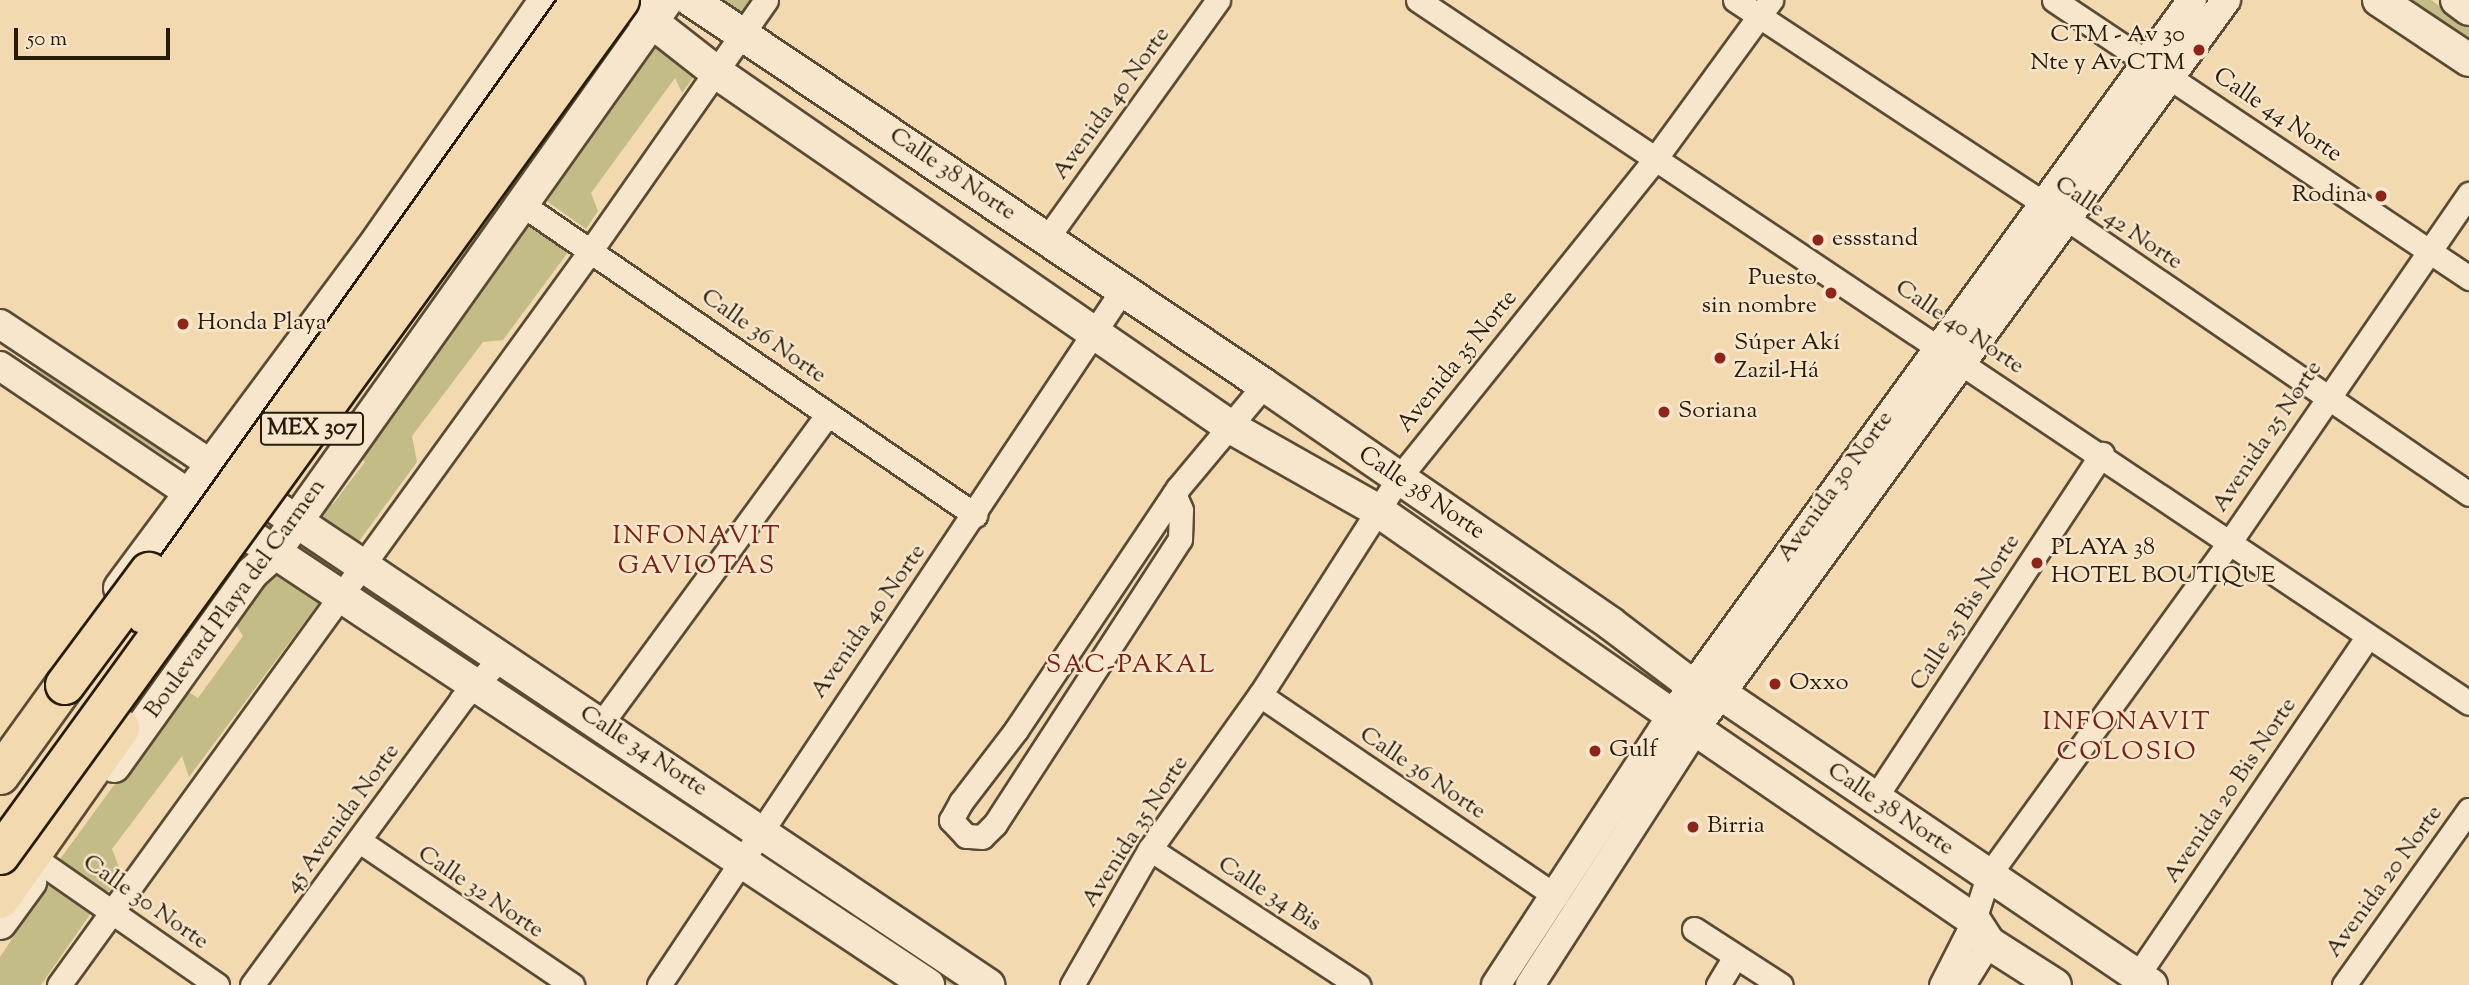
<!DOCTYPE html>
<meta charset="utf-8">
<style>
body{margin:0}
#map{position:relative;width:2469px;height:985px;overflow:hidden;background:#f2d9b0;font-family:"Sorts Mill Goudy",serif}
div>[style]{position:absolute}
.green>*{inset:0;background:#c3bc86}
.roads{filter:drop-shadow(2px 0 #5a4b35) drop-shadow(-2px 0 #5a4b35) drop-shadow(0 2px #5a4b35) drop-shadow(0 -2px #5a4b35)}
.minor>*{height:23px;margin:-11.5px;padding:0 11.5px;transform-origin:11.5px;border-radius:11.5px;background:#f7e6cc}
.tertiary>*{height:28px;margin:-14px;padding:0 14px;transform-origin:14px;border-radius:14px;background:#f7e6cc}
.secondary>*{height:32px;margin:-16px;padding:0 16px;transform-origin:16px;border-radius:16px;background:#f7e6cc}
.trunk>*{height:38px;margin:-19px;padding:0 19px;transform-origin:19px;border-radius:19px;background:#f2d9b0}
.bridges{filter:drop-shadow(2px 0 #271c0c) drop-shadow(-2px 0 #271c0c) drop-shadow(0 2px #271c0c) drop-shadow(0 -2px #271c0c)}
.trunk-bridge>*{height:38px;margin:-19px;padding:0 19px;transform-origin:19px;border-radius:19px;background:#f2d9b0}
.dots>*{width:19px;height:19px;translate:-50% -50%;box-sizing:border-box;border:4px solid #f7e6cc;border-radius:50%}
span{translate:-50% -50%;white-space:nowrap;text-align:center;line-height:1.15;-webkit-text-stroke:5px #f7e6cc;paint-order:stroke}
.shield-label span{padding:2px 5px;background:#f7e6cc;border:2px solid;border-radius:5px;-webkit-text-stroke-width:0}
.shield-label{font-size:23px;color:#271c0c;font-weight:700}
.poi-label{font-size:24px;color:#271c0c}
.right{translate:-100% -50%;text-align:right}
.left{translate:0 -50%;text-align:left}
.street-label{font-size:24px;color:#271c0c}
.neighbourhood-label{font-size:26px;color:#7a1f14;letter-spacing:2px}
.scale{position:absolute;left:14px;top:28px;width:156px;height:32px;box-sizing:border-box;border:4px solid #271c0c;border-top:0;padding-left:9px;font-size:21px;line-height:24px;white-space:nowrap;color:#271c0c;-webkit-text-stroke:5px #f7e6cc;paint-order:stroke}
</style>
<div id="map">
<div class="green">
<i style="clip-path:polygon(712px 0,750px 0,737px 18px)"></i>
<i style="clip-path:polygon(2404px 0,2431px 0,2469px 27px,2469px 45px)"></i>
<i style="clip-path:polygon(654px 46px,695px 75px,682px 93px,675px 78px,591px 193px,598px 211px,586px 229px,541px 197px,645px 52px)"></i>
<i style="clip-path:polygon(528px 217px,569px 244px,569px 251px,503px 340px,483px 342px,412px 436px,417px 462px,354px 548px,309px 517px,319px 503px,333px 504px,365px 462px,360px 457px)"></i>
<i style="clip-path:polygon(38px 367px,175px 457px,174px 462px,34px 372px)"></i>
<i style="clip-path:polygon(297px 541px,336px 568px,335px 574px,292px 548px)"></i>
<i style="clip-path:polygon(277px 570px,321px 600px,189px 777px,182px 756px,112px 849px,121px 872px,109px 891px,102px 891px,58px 862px,184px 689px,198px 698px,243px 636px,232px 619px,264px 574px)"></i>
<i style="clip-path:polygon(359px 586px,473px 658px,476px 663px,469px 665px,357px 592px)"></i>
<i style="clip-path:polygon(518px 688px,740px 835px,736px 839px,513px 694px)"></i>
<i style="clip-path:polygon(761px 847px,966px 985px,951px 985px,756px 855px)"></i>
<i style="clip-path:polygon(43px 881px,91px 913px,41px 985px,0 985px,0 957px,20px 927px,18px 914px)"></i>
</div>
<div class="roads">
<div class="minor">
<i style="left:1418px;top:0;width:1264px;rotate:33.78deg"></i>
<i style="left:1735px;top:0;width:400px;rotate:33.4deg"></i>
<i style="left:2069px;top:220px;width:485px;rotate:34.4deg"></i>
<i style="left:2054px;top:0;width:500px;rotate:33.8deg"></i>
<i style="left:520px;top:203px;width:552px;rotate:34.44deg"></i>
<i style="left:1047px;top:238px;width:293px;rotate:-54.3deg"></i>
<i style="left:1174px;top:494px;width:17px;rotate:66deg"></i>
<i style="left:1181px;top:510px;width:29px;rotate:92deg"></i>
<i style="left:1180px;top:539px;width:340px;rotate:123deg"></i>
<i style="left:995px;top:824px;width:18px;rotate:135deg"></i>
<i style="left:982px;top:837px;width:16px;rotate:-176deg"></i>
<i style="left:966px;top:836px;width:22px;rotate:-133deg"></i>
<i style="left:951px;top:820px;width:21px;rotate:-61deg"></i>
<i style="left:961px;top:802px;width:91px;rotate:-52.6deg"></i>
<i style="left:1016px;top:730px;width:291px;rotate:-56.2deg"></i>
<i style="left:1178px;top:488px;width:134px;rotate:-50.1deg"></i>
<i style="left:1260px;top:695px;width:358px;rotate:34.2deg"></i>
<i style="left:601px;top:724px;width:384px;rotate:-53.8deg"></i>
<i style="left:1873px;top:801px;width:416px;rotate:-56.6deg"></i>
<i style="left:361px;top:842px;width:255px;rotate:34.1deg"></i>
<i style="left:1150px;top:849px;width:249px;rotate:33.2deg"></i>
<i style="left:43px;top:864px;width:212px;rotate:34.8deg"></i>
<i style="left:1694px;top:929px;width:103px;rotate:32.8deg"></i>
<i style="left:2137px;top:976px;width:411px;rotate:-55.8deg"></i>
<i style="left:59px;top:985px;width:907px;rotate:-54.1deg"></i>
<i style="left:591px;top:250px;width:305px;rotate:-55deg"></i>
<i style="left:252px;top:985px;width:353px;rotate:-53.7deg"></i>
<i style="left:461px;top:700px;width:55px;rotate:-46.5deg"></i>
<i style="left:659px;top:985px;width:836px;rotate:-56.31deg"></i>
<i style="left:1072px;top:985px;width:157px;rotate:-60.2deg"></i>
<i style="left:1150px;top:849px;width:189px;rotate:-54.5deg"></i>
<i style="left:1260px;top:695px;width:256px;rotate:-57.4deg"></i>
<i style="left:1398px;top:479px;width:410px;rotate:-51.2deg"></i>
<i style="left:1655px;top:159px;width:197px;rotate:-53.9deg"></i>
<i style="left:1718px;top:985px;width:33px;rotate:-59deg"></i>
<i style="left:1941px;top:985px;width:73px;rotate:-63.1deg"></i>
<i style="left:1974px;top:920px;width:46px;rotate:-72.3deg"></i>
<i style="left:1988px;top:876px;width:415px;rotate:-54.1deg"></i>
<i style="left:2231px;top:540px;width:420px;rotate:-55.5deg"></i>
<i style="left:1963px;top:985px;width:49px;rotate:-58.2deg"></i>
<i style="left:2344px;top:985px;width:215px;rotate:-54.5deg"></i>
</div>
<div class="tertiary">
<i style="left:0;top:324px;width:253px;rotate:33.6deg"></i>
<i style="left:0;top:366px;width:229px;rotate:34deg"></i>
<i style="left:1496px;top:985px;width:322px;rotate:-56.9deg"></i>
<i style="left:1672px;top:715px;width:884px;rotate:-53.97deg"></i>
<i style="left:1530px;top:985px;width:305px;rotate:-57.2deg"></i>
<i style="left:1695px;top:729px;width:902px;rotate:-53.93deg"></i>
</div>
<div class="secondary">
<i style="left:624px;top:0;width:117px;rotate:38deg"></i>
<i style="left:716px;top:72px;width:627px;rotate:34.6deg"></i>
<i style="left:1232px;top:428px;width:167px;rotate:29.5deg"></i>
<i style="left:1377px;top:510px;width:359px;rotate:34.8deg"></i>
<i style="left:691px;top:0;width:690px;rotate:33.9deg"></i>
<i style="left:1264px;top:385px;width:420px;rotate:34.5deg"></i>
<i style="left:1610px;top:623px;width:104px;rotate:37.2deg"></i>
<i style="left:1693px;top:686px;width:31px;rotate:17deg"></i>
<i style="left:1723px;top:695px;width:517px;rotate:34.12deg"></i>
<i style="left:2379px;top:0;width:108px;rotate:33.7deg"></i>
<i style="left:2457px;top:0;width:15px;rotate:37deg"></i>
<i style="left:211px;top:464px;width:936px;rotate:33.84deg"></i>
<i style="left:217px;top:514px;width:853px;rotate:33.52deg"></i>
<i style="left:120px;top:588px;width:422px;rotate:-53.4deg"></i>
<i style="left:372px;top:249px;width:304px;rotate:-55.1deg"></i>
<i style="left:1695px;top:729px;width:338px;rotate:34.4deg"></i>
<i style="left:1974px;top:920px;width:27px;rotate:57deg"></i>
<i style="left:1989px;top:943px;width:78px;rotate:32.5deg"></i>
<i style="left:114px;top:766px;width:237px;rotate:-54.4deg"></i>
<i style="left:252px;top:573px;width:28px;rotate:-42deg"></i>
<i style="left:273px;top:554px;width:680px;rotate:-54.58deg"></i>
<i style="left:0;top:923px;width:51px;rotate:-53.8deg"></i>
</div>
<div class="trunk">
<i style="left:0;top:775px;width:111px;rotate:-54.2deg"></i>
<i style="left:0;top:899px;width:209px;rotate:-54.9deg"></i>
</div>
</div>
<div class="bridges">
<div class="trunk-bridge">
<i style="left:144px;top:614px;width:754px;rotate:-54.56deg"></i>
<i style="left:65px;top:685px;width:141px;rotate:-53.4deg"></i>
<i style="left:0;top:855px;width:1056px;rotate:-54.05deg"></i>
</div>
</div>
<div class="dots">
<i style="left:2199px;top:50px;background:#8f2418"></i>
<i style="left:2381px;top:196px;background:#8f2418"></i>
<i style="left:1818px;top:240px;background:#8f2418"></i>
<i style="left:1831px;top:293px;background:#8f2418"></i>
<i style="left:183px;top:324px;background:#8f2418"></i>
<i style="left:1720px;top:358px;background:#8f2418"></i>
<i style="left:1664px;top:412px;background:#8f2418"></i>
<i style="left:2037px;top:563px;background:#8f2418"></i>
<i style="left:1775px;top:684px;background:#8f2418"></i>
<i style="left:1595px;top:751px;background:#8f2418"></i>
<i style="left:1693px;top:827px;background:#8f2418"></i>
</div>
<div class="shield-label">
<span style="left:312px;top:429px">MEX 307</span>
</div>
<div class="poi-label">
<span class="right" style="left:2185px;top:50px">CTM - Av 30<br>Nte y Av CTM</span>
<span class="right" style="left:2367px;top:196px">Rodina</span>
<span class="left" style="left:1832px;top:240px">essstand</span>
<span class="right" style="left:1817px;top:293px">Puesto<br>sin nombre</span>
<span class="left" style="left:197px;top:324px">Honda Playa</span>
<span class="left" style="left:1734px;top:358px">Súper Akí<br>Zazil-Há</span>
<span class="left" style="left:1678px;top:412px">Soriana</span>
<span class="left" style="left:2051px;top:563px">PLAYA 38<br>HOTEL BOUTIQUE</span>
<span class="left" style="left:1789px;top:684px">Oxxo</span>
<span class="left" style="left:1609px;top:751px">Gulf</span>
<span class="left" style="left:1707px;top:827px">Birria</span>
</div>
<div class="street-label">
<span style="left:1112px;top:104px;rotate:-54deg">Avenida 40 Norte</span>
<span style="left:2277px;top:116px;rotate:34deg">Calle 44 Norte</span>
<span style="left:952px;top:175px;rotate:34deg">Calle 38 Norte</span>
<span style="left:2118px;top:224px;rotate:34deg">Calle 42 Norte</span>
<span style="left:1959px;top:328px;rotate:34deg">Calle 40 Norte</span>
<span style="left:763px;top:337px;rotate:35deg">Calle 36 Norte</span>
<span style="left:1458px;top:362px;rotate:-51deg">Avenida 35 Norte</span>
<span style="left:2268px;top:437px;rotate:-56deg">Avenida 25 Norte</span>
<span style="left:1836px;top:487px;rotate:-54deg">Avenida 30 Norte</span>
<span style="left:1421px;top:494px;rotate:34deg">Calle 38 Norte</span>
<span style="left:236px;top:599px;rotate:-54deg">Boulevard Playa del Carmen</span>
<span style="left:1966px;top:613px;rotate:-57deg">Calle 25 Bis Norte</span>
<span style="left:869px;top:622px;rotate:-55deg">Avenida 40 Norte</span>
<span style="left:643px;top:752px;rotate:33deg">Calle 34 Norte</span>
<span style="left:1422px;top:774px;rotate:34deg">Calle 36 Norte</span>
<span style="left:2231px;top:791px;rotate:-56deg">Avenida 20 Bis Norte</span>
<span style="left:1890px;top:810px;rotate:34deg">Calle 38 Norte</span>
<span style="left:343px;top:819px;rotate:-54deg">45 Avenida Norte</span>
<span style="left:1136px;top:832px;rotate:-57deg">Avenida 35 Norte</span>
<span style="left:2385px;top:882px;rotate:-54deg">Avenida 20 Norte</span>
<span style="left:480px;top:893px;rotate:34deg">Calle 32 Norte</span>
<span style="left:1269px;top:895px;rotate:33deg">Calle 34 Bis</span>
<span style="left:145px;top:903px;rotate:35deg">Calle 30 Norte</span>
</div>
<div class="neighbourhood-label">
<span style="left:697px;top:552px">INFONAVIT<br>GAVIOTAS</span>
<span style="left:1131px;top:666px">SAC-PAKAL</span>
<span style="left:2127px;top:738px">INFONAVIT<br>COLOSIO</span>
</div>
<div class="scale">50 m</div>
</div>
